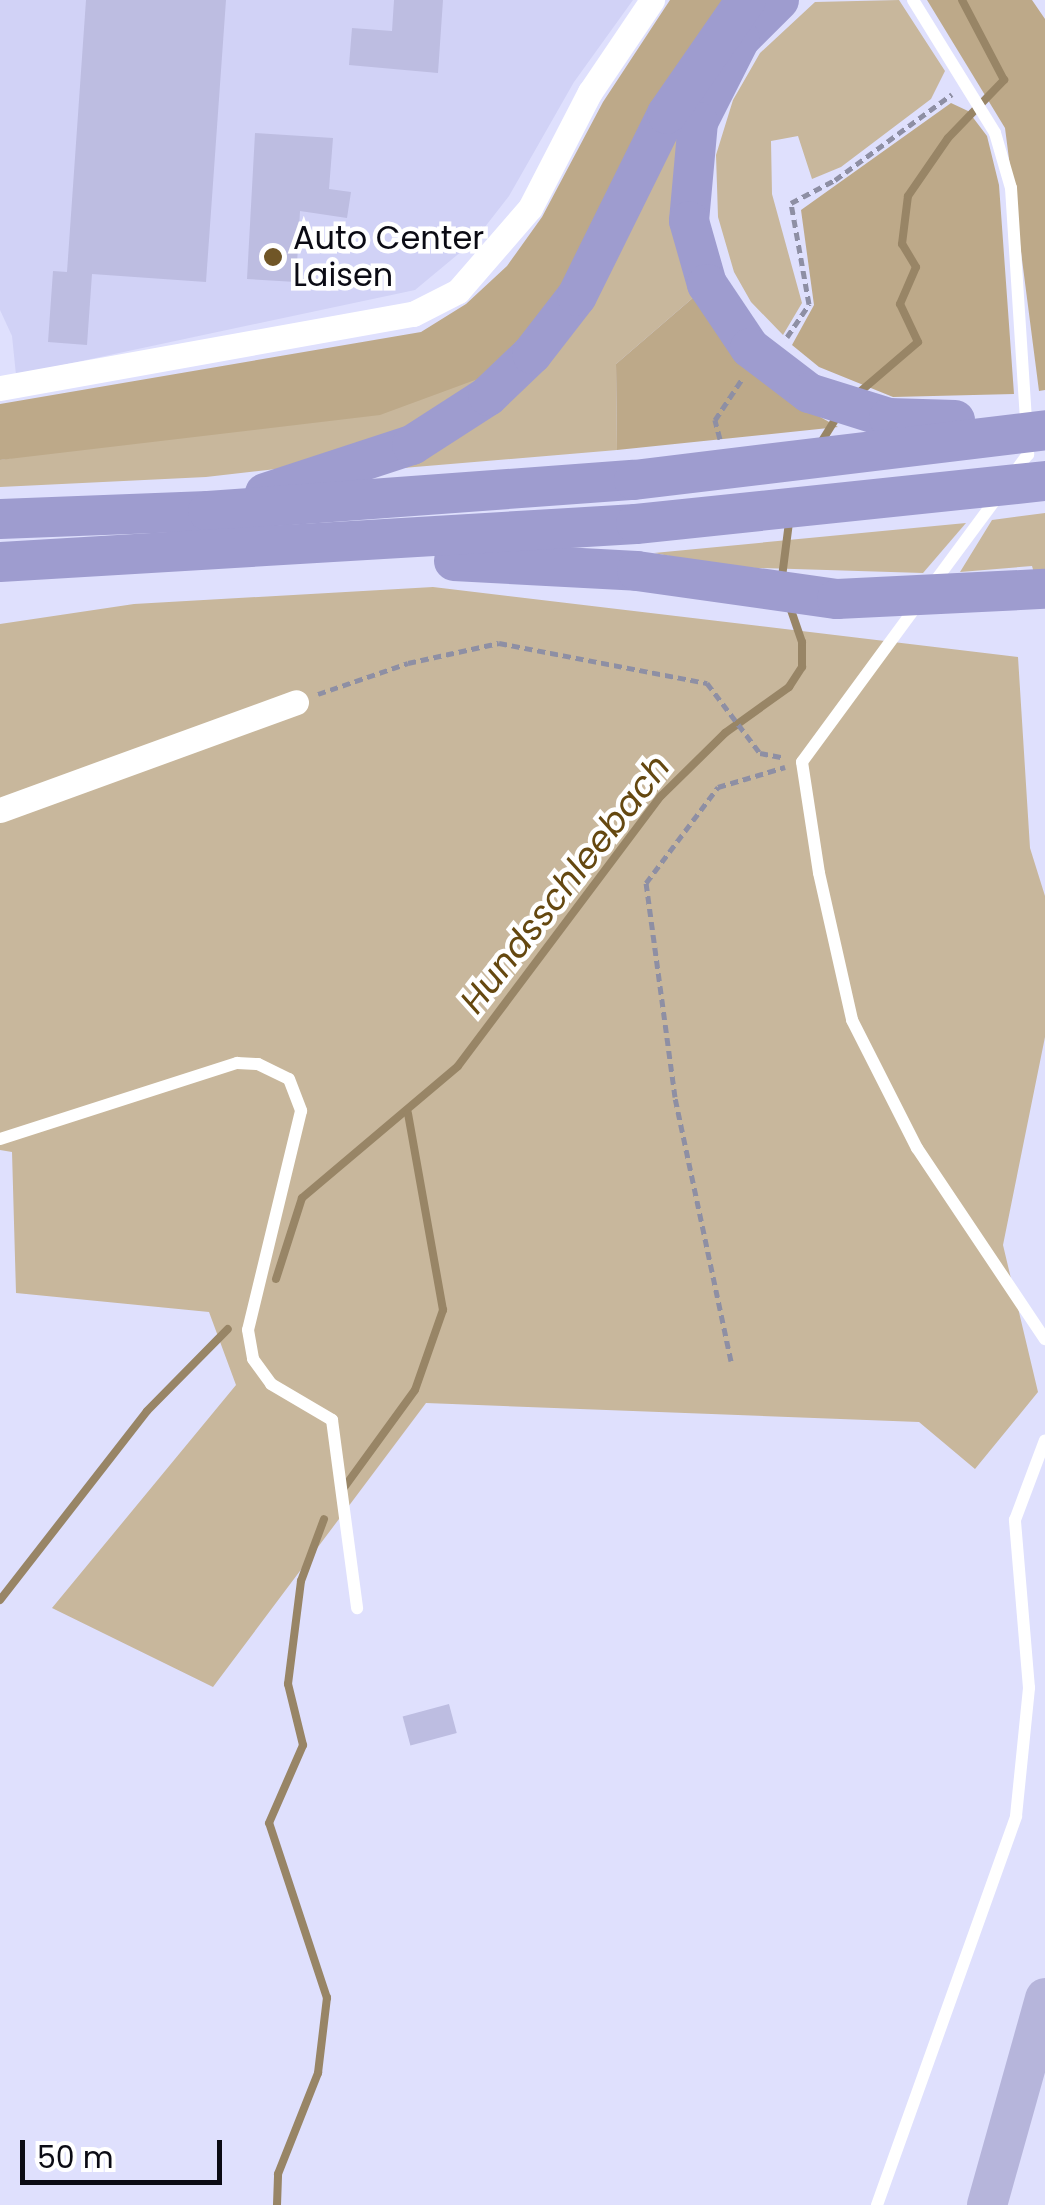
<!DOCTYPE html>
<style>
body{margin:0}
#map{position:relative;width:1045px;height:2205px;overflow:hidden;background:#dfe0fd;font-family:Poppins,sans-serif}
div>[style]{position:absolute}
.built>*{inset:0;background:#d1d2f6}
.green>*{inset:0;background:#c8b79c}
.forest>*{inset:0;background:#bda989}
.stream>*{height:8px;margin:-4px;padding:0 4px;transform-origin:4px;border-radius:4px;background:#988566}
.building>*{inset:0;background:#bdbde1;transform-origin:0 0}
.path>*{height:5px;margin-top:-2.5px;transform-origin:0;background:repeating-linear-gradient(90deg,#8e8fa4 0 8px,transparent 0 13px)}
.service>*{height:12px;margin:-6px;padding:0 6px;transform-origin:6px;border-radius:6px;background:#fff}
.minor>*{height:25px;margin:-12.5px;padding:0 12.5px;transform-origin:12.5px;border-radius:12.5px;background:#fff}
.primary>*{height:40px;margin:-20px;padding:0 20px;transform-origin:20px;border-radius:20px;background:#b6b5db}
.trunk>*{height:40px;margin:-20px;padding:0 20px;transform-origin:20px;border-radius:20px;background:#9e9ccf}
.dots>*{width:28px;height:28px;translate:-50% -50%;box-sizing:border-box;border:5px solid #fff;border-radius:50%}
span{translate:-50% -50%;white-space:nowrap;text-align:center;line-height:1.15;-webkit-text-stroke:9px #fff;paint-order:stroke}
.poi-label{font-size:32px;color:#0b0b14}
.left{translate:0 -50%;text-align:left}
.water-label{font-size:35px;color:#654810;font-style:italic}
.scale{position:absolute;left:20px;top:2140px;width:202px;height:45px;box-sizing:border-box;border:5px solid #0b0b14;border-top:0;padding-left:12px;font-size:30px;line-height:35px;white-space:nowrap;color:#0b0b14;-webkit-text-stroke:8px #fff;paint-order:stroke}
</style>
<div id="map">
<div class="built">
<i style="clip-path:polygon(0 0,633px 0,574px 82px,509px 196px,474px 241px,415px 290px,16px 375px,12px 336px,0 310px)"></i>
</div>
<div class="green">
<i style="clip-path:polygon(899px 0,945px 71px,931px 99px,841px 167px,812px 179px,798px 136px,771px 141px,772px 194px,802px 303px,783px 335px,751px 302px,734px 272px,718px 217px,716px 155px,733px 100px,760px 53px,815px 2px)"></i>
<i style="clip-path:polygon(696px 83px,702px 290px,616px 364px,617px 450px,391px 469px,459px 430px)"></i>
<i style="clip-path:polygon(494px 373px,441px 412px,339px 462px,206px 477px,0 487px,0 460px)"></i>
<i style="clip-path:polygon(1045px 513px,1045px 571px,1034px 573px,1032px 566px,960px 572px,992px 520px)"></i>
<i style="clip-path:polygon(966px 523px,923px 573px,727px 567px,654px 553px)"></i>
<i style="clip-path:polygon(433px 587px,1018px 657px,1030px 848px,1045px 896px,1045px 1037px,1003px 1245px,1038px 1392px,975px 1469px,919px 1422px,426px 1403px,213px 1687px,52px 1608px,236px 1385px,209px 1312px,16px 1293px,12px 1152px,0 1150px,0 624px,134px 604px)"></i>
</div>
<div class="forest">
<i style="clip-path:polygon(670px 0,724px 0,562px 299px,494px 373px,380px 415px,0 460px,0 404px,421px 332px,466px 304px,507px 266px,542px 217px,603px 102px)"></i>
<i style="clip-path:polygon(927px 0,1032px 0,1045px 19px,1045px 390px,1039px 391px,1005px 128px)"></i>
<i style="clip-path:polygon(951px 103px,968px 111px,987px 136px,999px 185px,1014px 394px,893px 397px,819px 367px,792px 345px,814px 305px,801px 210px)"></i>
<i style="clip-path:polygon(702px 290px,799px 405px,838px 427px,617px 450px,616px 364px)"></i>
</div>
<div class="stream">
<i style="left:855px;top:396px;width:83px;rotate:-40.6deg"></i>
<i style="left:918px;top:342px;width:42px;rotate:-115.3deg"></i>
<i style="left:900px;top:304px;width:40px;rotate:-66.6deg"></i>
<i style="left:916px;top:267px;width:27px;rotate:-121deg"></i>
<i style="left:902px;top:244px;width:48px;rotate:-82.9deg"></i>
<i style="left:908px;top:196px;width:70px;rotate:-55.4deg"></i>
<i style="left:948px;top:138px;width:81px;rotate:-46deg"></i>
<i style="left:1004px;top:80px;width:90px;rotate:-117.7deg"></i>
<i style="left:820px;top:444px;width:36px;rotate:-58deg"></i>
<i style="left:782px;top:577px;width:55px;rotate:-82.7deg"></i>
<i style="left:276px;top:1279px;width:85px;rotate:-72.2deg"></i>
<i style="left:302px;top:1198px;width:204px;rotate:-40.2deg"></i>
<i style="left:458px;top:1066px;width:338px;rotate:-53.1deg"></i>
<i style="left:661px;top:796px;width:90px;rotate:-44.5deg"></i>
<i style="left:725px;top:733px;width:79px;rotate:-35.7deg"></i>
<i style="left:789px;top:687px;width:24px;rotate:-57deg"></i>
<i style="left:802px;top:667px;width:25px;rotate:-90deg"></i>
<i style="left:802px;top:642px;width:39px;rotate:-109deg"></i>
<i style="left:343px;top:1489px;width:122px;rotate:-54deg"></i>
<i style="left:415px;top:1390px;width:85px;rotate:-70.7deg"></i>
<i style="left:443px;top:1310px;width:200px;rotate:-100.1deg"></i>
<i style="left:0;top:1600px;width:239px;rotate:-52.1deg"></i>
<i style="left:147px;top:1411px;width:115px;rotate:-45.4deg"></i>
<i style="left:277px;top:2205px;width:31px;rotate:-88deg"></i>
<i style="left:278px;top:2174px;width:109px;rotate:-68.4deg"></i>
<i style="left:318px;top:2073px;width:76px;rotate:-83.2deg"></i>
<i style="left:327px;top:1998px;width:184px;rotate:-108.3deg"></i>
<i style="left:269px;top:1823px;width:85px;rotate:-66.4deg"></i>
<i style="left:303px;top:1745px;width:63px;rotate:-103.8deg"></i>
<i style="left:288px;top:1684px;width:104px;rotate:-82.8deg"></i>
<i style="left:301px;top:1581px;width:66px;rotate:-69.6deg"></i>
</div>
<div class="building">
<i style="clip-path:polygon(86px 0,226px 0,206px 282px,92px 274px,87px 345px,48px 342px,53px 271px,67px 272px)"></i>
<i style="clip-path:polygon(394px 0,443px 0,438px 73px,349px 65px,352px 28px,392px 31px)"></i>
<i style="clip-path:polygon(255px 133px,333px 138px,329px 189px,351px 192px,347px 218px,300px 211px,296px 282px,247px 279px)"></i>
<i style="left:449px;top:1704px;width:30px;height:48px;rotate:75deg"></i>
</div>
<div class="path">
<i style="left:787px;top:337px;width:40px;rotate:-56deg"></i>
<i style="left:809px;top:304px;width:103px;rotate:-100.1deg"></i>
<i style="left:791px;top:203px;width:50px;rotate:-27.6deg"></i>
<i style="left:835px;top:180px;width:145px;rotate:-36.3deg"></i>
<i style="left:720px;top:439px;width:20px;rotate:-105deg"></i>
<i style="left:715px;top:420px;width:49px;rotate:-56.6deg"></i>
<i style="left:318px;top:694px;width:95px;rotate:-19deg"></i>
<i style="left:408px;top:663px;width:93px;rotate:-12.4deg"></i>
<i style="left:499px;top:643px;width:212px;rotate:10.9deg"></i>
<i style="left:707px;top:683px;width:88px;rotate:52.9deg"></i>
<i style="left:760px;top:753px;width:25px;rotate:11deg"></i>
<i style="left:731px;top:1361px;width:270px;rotate:-102deg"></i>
<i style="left:675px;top:1097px;width:216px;rotate:-97.7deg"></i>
<i style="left:646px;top:883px;width:120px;rotate:-53.1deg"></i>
<i style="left:718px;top:787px;width:70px;rotate:-16.6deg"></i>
</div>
<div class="service">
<i style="left:913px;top:0;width:156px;rotate:58.3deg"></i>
<i style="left:995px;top:133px;width:57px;rotate:73.8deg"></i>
<i style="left:1011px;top:188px;width:267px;rotate:86.3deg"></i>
<i style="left:1028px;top:454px;width:26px;rotate:126deg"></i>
<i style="left:933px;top:584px;width:109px;rotate:-53.5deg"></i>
<i style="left:918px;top:604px;width:196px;rotate:126.3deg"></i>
<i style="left:802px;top:762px;width:112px;rotate:81.3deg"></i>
<i style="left:819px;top:873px;width:151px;rotate:77.3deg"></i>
<i style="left:852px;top:1020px;width:144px;rotate:63.1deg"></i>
<i style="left:917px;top:1148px;width:230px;rotate:56.2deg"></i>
<i style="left:0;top:1139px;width:249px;rotate:-17.8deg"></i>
<i style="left:237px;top:1063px;width:21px;rotate:3deg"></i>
<i style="left:258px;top:1064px;width:34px;rotate:26deg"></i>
<i style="left:289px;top:1079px;width:34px;rotate:69deg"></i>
<i style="left:301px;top:1111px;width:225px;rotate:103.6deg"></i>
<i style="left:248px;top:1330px;width:29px;rotate:80deg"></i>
<i style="left:253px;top:1359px;width:31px;rotate:54deg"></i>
<i style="left:271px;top:1384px;width:71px;rotate:30.5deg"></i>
<i style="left:332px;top:1420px;width:190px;rotate:82.4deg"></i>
<i style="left:877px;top:2205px;width:413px;rotate:-70.3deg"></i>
<i style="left:1016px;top:1816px;width:129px;rotate:-84.2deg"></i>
<i style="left:1029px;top:1688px;width:169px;rotate:-94.8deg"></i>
<i style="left:1015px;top:1520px;width:85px;rotate:-69.4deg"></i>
</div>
<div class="minor">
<i style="left:0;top:388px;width:420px;rotate:-10.2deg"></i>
<i style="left:413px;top:314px;width:51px;rotate:-27.1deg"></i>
<i style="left:458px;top:291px;width:110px;rotate:-49.1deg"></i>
<i style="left:530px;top:208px;width:131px;rotate:-62.7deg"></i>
<i style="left:590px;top:92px;width:111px;rotate:-56deg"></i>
<i style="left:0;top:810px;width:315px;rotate:-20deg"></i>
</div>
<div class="primary">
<i style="left:987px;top:2205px;width:215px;rotate:-74.3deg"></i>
</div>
<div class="trunk">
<i style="left:779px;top:0;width:55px;rotate:135deg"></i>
<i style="left:740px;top:39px;width:93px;rotate:116.8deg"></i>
<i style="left:698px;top:122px;width:99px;rotate:95.2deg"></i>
<i style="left:689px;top:221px;width:66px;rotate:74.1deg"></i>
<i style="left:707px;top:284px;width:77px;rotate:56.1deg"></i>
<i style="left:750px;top:348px;width:74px;rotate:37.3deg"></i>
<i style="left:809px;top:393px;width:84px;rotate:17.4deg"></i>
<i style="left:889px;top:418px;width:66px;rotate:1.7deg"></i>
<i style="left:265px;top:493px;width:155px;rotate:-18.1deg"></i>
<i style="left:412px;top:445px;width:90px;rotate:-32.8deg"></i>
<i style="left:488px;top:396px;width:61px;rotate:-43.7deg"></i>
<i style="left:532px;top:354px;width:73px;rotate:-52.2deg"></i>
<i style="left:577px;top:296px;width:203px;rotate:-63.7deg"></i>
<i style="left:667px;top:114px;width:139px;rotate:-55.3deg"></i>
<i style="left:0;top:519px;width:208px;rotate:-2.2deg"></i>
<i style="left:208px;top:511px;width:427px;rotate:-4.2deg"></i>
<i style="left:634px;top:480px;width:414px;rotate:-6.9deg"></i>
<i style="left:454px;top:561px;width:183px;rotate:3.1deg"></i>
<i style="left:637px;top:571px;width:202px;rotate:8deg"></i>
<i style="left:837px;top:599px;width:208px;rotate:-2.8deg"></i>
<i style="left:0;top:562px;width:637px;rotate:-3.42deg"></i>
<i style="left:636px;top:524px;width:411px;rotate:-6deg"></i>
</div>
<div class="dots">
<i style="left:273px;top:257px;background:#705627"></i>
</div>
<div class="poi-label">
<span class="left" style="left:293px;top:257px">Auto Center<br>Laisen</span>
</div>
<div class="water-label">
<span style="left:565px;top:884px;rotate:-52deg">Hundsschleebach</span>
</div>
<div class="scale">50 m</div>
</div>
